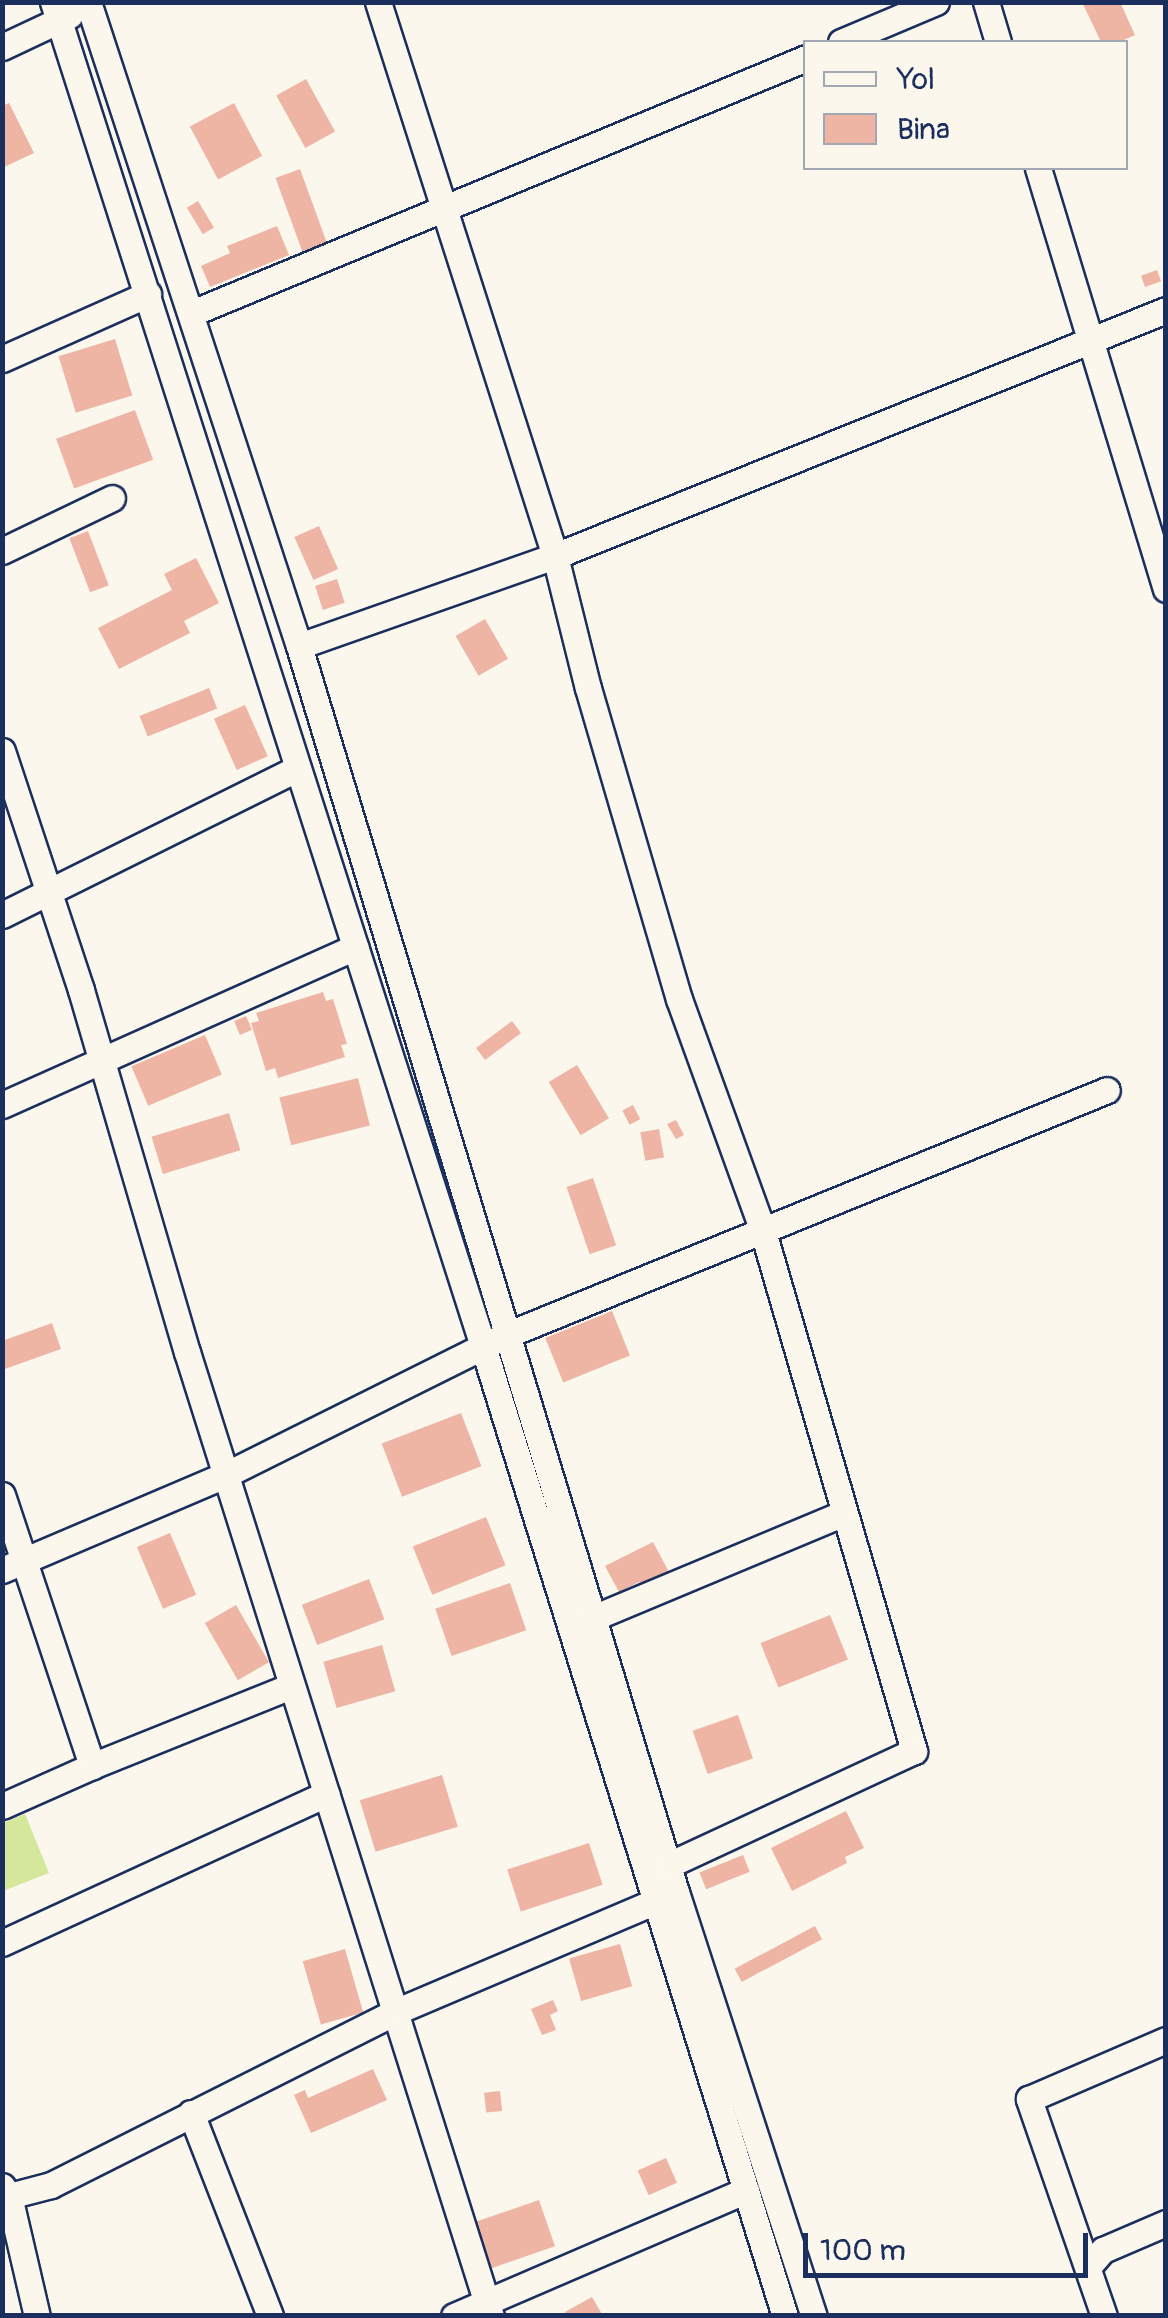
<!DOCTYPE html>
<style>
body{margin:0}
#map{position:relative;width:1168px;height:2318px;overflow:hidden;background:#fbf7ec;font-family:Pangolin,sans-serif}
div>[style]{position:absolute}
.green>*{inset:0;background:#d4e79b}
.building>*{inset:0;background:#eeb5a5;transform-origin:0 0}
.roads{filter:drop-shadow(2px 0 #1b2f5e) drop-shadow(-2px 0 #1b2f5e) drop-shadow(0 2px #1b2f5e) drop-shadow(0 -2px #1b2f5e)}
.minor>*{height:25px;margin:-12.5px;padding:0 12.5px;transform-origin:12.5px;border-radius:12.5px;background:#fbf7ec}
span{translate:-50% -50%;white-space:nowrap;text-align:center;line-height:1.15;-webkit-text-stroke:8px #fbf7ec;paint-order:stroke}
.frame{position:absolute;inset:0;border:5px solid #1b2f5e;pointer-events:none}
.legend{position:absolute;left:803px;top:40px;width:325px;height:130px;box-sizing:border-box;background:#fbf7ec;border:2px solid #a1a7b3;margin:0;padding:12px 18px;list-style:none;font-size:30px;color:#1b2f5e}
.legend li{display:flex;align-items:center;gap:20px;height:50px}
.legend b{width:50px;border:2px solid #a1a7b3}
.scale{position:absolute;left:803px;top:2233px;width:285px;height:45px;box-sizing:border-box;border:5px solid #1b2f5e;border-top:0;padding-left:12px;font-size:30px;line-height:35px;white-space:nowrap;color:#1b2f5e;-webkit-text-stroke:8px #fbf7ec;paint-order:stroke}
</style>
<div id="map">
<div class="green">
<i style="clip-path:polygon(25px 1814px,49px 1873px,3px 1891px,3px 1823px)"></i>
</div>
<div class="building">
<i style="clip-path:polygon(1082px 2px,1120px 2px,1135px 35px,1119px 42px,1101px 42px)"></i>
<i style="left:306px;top:79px;width:60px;height:34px;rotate:61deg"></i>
<i style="clip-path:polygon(9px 103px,34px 153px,2px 168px,2px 106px)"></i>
<i style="left:234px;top:103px;width:60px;height:50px;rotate:62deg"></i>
<i style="left:300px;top:169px;width:83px;height:26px;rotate:70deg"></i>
<i style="left:198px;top:201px;width:31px;height:13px;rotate:59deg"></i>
<i style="clip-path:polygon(277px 226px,289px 255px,210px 287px,201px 266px,230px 253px,227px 246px)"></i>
<i style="left:1157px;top:270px;width:12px;height:17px;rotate:70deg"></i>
<i style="left:115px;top:339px;width:59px;height:59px;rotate:73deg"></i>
<i style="left:135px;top:410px;width:53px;height:84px;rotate:70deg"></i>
<i style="left:319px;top:526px;width:47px;height:27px;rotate:66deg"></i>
<i style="left:88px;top:531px;width:58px;height:20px;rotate:69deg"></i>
<i style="clip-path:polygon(196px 558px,219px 603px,184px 621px,190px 633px,119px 669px,98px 628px,172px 590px,164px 574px)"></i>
<i style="left:337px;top:579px;width:25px;height:23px;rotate:72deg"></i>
<i style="left:485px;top:619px;width:46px;height:34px;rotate:60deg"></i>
<i style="left:209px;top:688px;width:22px;height:75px;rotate:68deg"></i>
<i style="left:245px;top:705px;width:56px;height:34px;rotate:66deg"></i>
<i style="clip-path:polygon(323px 992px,326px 1001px,333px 999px,347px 1044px,341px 1045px,345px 1057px,278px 1078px,275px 1068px,266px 1071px,251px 1023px,259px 1021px,256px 1013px)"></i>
<i style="left:246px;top:1016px;width:15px;height:13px;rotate:67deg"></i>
<i style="left:512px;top:1021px;width:15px;height:45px;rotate:53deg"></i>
<i style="left:205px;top:1035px;width:43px;height:80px;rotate:67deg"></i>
<i style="left:577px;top:1065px;width:62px;height:33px;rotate:59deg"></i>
<i style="left:358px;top:1078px;width:49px;height:81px;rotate:76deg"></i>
<i style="left:633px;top:1105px;width:16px;height:12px;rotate:63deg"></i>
<i style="left:229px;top:1113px;width:39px;height:81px;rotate:73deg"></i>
<i style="clip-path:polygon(676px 1120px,684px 1135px,676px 1139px,667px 1124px)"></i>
<i style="left:659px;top:1129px;width:29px;height:19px;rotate:80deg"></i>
<i style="left:593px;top:1178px;width:71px;height:28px;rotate:71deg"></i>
<i style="left:612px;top:1311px;width:48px;height:72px;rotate:68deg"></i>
<i style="clip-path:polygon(52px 1323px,61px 1349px,2px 1370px,2px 1341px)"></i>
<i style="left:461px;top:1413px;width:57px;height:85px;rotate:69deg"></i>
<i style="left:486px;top:1517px;width:52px;height:79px;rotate:68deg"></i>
<i style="left:170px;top:1533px;width:67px;height:36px;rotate:67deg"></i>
<i style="clip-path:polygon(653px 1542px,671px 1576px,644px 1590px,639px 1582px,619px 1592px,605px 1566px)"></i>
<i style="left:369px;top:1579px;width:43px;height:72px;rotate:69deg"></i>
<i style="left:510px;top:1583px;width:50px;height:79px;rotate:71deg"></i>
<i style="left:236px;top:1605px;width:66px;height:36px;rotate:60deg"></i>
<i style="left:830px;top:1615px;width:48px;height:75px;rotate:68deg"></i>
<i style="left:382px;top:1645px;width:48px;height:61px;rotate:74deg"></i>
<i style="left:738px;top:1715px;width:46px;height:48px;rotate:71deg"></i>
<i style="left:442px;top:1775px;width:54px;height:86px;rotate:73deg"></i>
<i style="clip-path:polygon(846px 1811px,864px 1848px,845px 1857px,847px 1863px,792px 1891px,771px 1848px)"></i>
<i style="left:589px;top:1843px;width:44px;height:86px;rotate:72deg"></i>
<i style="left:743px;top:1855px;width:18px;height:47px;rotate:68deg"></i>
<i style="left:815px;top:1926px;width:15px;height:91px;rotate:62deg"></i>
<i style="left:620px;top:1944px;width:44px;height:53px;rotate:74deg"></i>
<i style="left:345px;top:1949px;width:66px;height:44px;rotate:74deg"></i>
<i style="clip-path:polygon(553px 2000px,558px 2011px,550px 2015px,556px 2030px,542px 2035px,531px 2009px)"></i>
<i style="clip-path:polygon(373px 2069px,387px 2100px,311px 2133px,294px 2095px,305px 2090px,308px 2098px)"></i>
<i style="left:500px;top:2091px;width:20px;height:16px;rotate:84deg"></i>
<i style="left:666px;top:2158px;width:27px;height:31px;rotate:66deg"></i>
<i style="left:539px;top:2200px;width:49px;height:71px;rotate:71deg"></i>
<i style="clip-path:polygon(592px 2297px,603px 2316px,567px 2316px,565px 2312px)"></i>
</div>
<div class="roads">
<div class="minor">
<i style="left:53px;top:2px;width:1411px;rotate:72.26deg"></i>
<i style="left:483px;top:1346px;width:1016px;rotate:72.71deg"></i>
<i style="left:88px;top:2px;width:678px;rotate:71.86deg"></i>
<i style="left:299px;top:646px;width:1302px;rotate:73.17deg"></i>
<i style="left:676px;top:1892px;width:446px;rotate:72deg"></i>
<i style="left:378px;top:2px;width:582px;rotate:72.28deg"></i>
<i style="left:555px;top:556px;width:136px;rotate:76deg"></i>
<i style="left:588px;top:688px;width:324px;rotate:73.7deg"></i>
<i style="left:679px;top:999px;width:244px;rotate:70.1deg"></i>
<i style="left:762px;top:1228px;width:545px;rotate:73.79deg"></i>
<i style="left:914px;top:1751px;width:271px;rotate:155.1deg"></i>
<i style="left:986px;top:2px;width:42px;rotate:73.3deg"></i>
<i style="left:841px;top:42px;width:103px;rotate:-22.8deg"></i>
<i style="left:2px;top:47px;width:75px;rotate:-25.2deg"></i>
<i style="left:1038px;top:168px;width:440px;rotate:73.1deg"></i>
<i style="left:192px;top:313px;width:665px;rotate:-22.55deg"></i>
<i style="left:2px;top:359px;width:160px;rotate:-24deg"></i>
<i style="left:2px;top:551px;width:122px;rotate:-25.7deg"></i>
<i style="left:299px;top:646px;width:271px;rotate:-19.4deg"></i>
<i style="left:555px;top:556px;width:659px;rotate:-21.93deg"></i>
<i style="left:2px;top:751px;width:252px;rotate:71.7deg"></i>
<i style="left:81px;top:990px;width:377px;rotate:73.7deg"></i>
<i style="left:187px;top:1352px;width:1011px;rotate:72.5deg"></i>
<i style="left:2px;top:915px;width:330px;rotate:-26.4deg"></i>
<i style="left:2px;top:1105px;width:387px;rotate:-24.1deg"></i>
<i style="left:2px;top:1495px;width:286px;rotate:71.6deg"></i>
<i style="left:92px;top:1766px;width:98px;rotate:156deg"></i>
<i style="left:2px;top:1570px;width:242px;rotate:-23.1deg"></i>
<i style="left:225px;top:1475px;width:312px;rotate:-26.5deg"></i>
<i style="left:504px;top:1336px;width:651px;rotate:-22.19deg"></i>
<i style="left:593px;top:1618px;width:270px;rotate:-22.7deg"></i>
<i style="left:92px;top:1766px;width:214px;rotate:-21.9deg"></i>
<i style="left:2px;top:1943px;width:357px;rotate:-24.7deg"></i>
<i style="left:191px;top:2113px;width:218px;rotate:68.7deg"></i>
<i style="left:2px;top:2186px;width:12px;rotate:55deg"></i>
<i style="left:9px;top:2196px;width:43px;rotate:-14.7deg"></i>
<i style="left:51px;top:2185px;width:387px;rotate:-26.7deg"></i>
<i style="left:397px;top:2011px;width:279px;rotate:-23deg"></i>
<i style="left:9px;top:2196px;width:123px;rotate:76.9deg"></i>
<i style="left:1088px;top:2267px;width:23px;rotate:-49deg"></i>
<i style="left:1103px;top:2250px;width:69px;rotate:-23.2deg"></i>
<i style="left:454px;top:2316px;width:318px;rotate:-23.3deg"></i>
<i style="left:1104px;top:2316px;width:230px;rotate:-109.1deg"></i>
<i style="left:1029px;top:2099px;width:149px;rotate:-23.3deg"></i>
</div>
</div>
<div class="frame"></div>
<ul class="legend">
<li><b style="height:12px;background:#fbf7ec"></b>Yol</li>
<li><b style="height:28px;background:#eeb5a5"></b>Bina</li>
</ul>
<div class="scale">100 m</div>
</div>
